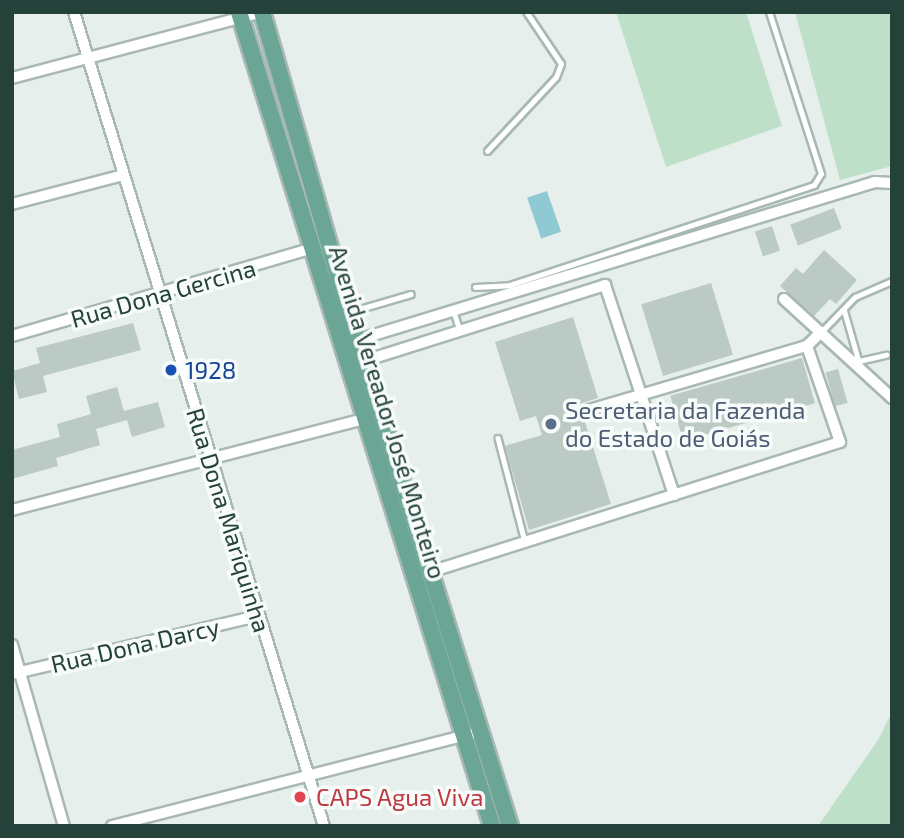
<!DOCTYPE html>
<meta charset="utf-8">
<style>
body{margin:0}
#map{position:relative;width:904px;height:838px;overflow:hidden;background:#e6efeb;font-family:"Exo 2",sans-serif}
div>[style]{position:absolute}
.green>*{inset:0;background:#bfe0c8}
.water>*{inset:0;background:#8ec9d4;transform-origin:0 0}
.building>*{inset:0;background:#bbcac4;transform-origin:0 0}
.roads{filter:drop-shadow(2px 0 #a8b8b2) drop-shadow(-2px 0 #a8b8b2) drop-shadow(0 2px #a8b8b2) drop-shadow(0 -2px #a8b8b2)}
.service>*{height:4.5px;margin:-2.25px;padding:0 2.25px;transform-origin:2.25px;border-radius:2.25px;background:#fff}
.minor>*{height:10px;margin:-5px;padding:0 5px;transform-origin:5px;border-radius:5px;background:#fff}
.primary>*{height:16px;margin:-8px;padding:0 8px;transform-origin:8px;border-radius:8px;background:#6aa596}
.dots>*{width:19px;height:19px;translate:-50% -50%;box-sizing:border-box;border:4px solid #f7fbf9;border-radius:50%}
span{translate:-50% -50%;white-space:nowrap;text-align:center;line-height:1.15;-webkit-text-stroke:7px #f7fbf9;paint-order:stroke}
.street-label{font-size:24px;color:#24423a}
.transit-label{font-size:24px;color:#164399}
.left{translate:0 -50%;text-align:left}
.service-label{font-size:24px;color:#4e5e75}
.health-label{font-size:24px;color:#be3a42}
.frame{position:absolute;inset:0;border:14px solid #24423a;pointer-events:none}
</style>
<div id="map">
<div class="green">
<i style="clip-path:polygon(616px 12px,746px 12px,782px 126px,666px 167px)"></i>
<i style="clip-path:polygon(795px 12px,892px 12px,892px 166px,840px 180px)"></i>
<i style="clip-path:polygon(892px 712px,892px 826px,818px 826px,878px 740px)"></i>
</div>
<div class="water">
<i style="left:547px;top:191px;width:43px;height:21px;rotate:71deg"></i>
</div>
<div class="building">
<i style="left:834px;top:208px;width:22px;height:47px;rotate:69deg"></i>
<i style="left:772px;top:226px;width:26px;height:18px;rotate:72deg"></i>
<i style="clip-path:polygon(824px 250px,857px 280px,836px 304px,830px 299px,814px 316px,780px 286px,796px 268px,803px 274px)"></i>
<i style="left:711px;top:283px;width:75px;height:73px;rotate:73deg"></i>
<i style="clip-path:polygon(573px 317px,598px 398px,579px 404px,572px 414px,584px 419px,611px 504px,529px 530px,505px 446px,542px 435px,536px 416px,520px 421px,495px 342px)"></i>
<i style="clip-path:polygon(133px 323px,141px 350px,43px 376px,47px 392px,19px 399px,12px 371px,40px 363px,36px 348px)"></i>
<i style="left:802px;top:358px;width:47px;height:137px;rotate:74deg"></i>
<i style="left:838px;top:369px;width:35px;height:13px;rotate:74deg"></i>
<i style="clip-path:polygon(117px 387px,124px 411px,158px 402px,165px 427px,132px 437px,127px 420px,96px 429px,100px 445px,56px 458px,58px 466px,12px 479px,12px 450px,60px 437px,57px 424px,91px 414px,86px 396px)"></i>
</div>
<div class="roads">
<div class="service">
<i style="left:487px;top:151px;width:101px;rotate:-47deg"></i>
<i style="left:556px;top:77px;width:14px;rotate:-69deg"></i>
<i style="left:561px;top:64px;width:63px;rotate:-123.9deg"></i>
<i style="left:475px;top:287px;width:35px;rotate:-3deg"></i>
<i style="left:510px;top:285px;width:320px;rotate:-18.2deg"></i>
<i style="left:814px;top:185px;width:13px;rotate:-58deg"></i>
<i style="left:821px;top:174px;width:170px;rotate:-107.8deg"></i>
<i style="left:844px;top:309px;width:58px;rotate:74.1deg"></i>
<i style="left:353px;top:311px;width:60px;rotate:-16.3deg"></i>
<i style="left:454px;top:312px;width:19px;rotate:72deg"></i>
<i style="left:822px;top:331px;width:47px;rotate:-45.9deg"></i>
<i style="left:855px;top:297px;width:40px;rotate:-23.4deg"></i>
<i style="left:859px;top:361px;width:28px;rotate:-13deg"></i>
<i style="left:498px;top:438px;width:107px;rotate:75.4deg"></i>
</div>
<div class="minor">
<i style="left:74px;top:12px;width:852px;rotate:72.93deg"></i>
<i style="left:12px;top:78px;width:259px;rotate:-14.8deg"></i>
<i style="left:12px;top:204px;width:115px;rotate:-14.6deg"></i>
<i style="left:784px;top:299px;width:147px;rotate:42.5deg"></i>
<i style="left:12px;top:336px;width:314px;rotate:-16.3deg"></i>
<i style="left:357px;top:340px;width:542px;rotate:-16.96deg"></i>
<i style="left:875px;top:182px;width:17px;rotate:3deg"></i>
<i style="left:364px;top:361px;width:253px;rotate:-17.5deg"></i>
<i style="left:605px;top:285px;width:221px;rotate:71.8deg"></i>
<i style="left:579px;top:413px;width:238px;rotate:-16.4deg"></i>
<i style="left:807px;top:346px;width:20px;rotate:-45deg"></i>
<i style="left:12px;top:510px;width:367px;rotate:-14.5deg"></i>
<i style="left:430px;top:572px;width:430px;rotate:-17.6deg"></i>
<i style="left:840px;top:442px;width:102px;rotate:-109deg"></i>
<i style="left:12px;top:645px;width:188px;rotate:74deg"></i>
<i style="left:12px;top:674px;width:253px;rotate:-13.3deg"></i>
<i style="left:112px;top:826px;width:379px;rotate:-14.4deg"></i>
</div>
<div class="primary">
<i style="left:239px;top:12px;width:852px;rotate:72.73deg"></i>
<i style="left:262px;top:12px;width:313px;rotate:73.9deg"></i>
<i style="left:349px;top:313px;width:538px;rotate:72.58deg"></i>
</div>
</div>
<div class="dots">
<i style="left:171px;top:370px;background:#1a4fb4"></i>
<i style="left:551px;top:424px;background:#5c6f8a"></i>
<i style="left:300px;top:797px;background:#e0444e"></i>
</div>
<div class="street-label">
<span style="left:163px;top:293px;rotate:-16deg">Rua Dona Gercina</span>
<span style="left:388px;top:412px;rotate:73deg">Avenida Vereador José Monteiro</span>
<span style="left:229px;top:520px;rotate:73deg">Rua Dona Mariquinha</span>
<span style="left:135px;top:645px;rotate:-13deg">Rua Dona Darcy</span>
</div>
<div class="transit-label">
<span class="left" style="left:185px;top:370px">1928</span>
</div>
<div class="service-label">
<span class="left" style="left:565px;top:424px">Secretaria da Fazenda<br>do Estado de Goiás</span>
</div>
<div class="health-label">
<span class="left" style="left:316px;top:797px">CAPS Agua Viva</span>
</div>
<div class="frame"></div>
</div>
